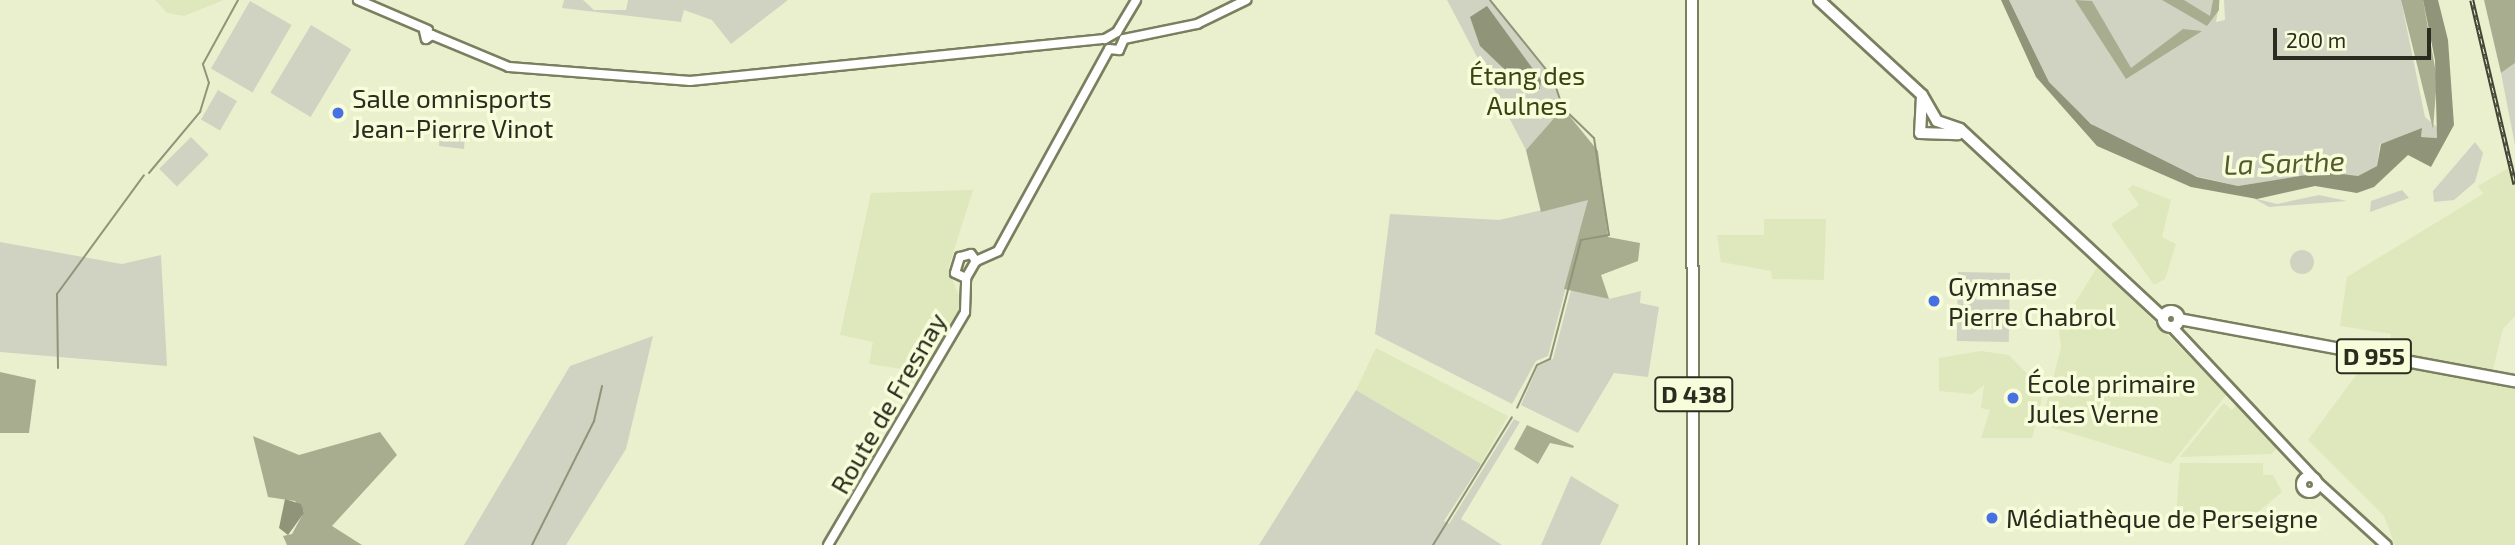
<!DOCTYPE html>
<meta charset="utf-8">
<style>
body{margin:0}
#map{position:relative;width:2515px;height:545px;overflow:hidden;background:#eaf0cd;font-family:"Exo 2",sans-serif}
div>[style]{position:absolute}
.built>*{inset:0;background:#dfe7bd}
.green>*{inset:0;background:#d0d3c1;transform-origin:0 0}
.round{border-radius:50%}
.forest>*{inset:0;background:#a8ad90}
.water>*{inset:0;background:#909579}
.stream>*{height:2px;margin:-1px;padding:0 1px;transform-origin:1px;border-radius:1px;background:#909579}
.roads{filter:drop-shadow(2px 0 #7a7f60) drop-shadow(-2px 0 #7a7f60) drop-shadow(0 2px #7a7f60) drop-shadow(0 -2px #7a7f60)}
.tertiary>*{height:8px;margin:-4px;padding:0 4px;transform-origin:4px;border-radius:4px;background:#fff}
.secondary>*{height:9px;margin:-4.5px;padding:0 4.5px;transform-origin:4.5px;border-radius:4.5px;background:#fff}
.secondary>.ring{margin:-4.5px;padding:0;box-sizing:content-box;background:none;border:9px solid #fff;border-radius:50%}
.primary>*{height:10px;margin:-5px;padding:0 5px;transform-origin:5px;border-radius:5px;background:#fff}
.primary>.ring{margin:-5px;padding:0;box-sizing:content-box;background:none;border:10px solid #fff;border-radius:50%}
.rail>*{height:4.5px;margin-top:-2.25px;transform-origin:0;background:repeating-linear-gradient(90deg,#f7fdda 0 5px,#424535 0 10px);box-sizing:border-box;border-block:2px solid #424535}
.dots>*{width:19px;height:19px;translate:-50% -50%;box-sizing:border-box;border:4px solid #f7fdda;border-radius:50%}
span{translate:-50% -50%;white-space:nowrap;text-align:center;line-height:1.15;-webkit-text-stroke:7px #f7fdda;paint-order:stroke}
.shield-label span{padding:2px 5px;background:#f7fdda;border:2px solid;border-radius:5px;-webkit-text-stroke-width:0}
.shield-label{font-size:24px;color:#2a2c1f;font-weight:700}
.park-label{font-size:26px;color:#3c420f}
.poi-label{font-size:26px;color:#2a2c1f}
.left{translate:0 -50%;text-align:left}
.street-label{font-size:26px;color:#2a2c1f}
.water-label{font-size:28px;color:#545a29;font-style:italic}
.scale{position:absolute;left:2273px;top:28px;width:158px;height:32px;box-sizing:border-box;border:4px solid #2a2c1f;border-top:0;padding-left:9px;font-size:21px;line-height:24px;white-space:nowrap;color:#2a2c1f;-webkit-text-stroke:5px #f7fdda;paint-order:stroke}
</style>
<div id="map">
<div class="built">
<i style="clip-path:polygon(155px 0,224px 0,184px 16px,167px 13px)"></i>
<i style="clip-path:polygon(2515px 164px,2515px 316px,2503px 329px,2493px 369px,2515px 373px,2515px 545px,2395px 545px,2384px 516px,2308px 440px,2365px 363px,2386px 366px,2391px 334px,2340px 326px,2347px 277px,2483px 194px,2478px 186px)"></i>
<i style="clip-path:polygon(2133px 185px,2171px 200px,2162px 237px,2176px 244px,2165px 279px,2154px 285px,2111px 224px,2139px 205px,2128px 189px)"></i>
<i style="clip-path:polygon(973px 190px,948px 269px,963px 306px,928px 373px,869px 364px,873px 342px,840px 335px,871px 193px)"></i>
<i style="clip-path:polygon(1764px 219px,1826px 219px,1824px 280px,1772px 279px,1771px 271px,1721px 262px,1717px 235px,1764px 235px)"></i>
<i style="clip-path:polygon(2098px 266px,2227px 394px,2171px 464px,2041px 424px,2061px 348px,2059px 328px)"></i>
<i style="clip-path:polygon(1376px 348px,1508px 416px,1481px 464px,1356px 390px)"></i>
<i style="clip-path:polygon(1981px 351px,2009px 355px,2044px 391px,2032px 438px,1981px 438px,1990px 410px,1981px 408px,1984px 385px,1972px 394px,1939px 391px,1939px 358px)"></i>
<i style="clip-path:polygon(2224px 403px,2232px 410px,2237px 405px,2278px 448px,2271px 454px,2180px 457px)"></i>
<i style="clip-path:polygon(2180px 463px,2263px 463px,2263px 475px,2273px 475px,2282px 492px,2242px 525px,2188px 525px,2176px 517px)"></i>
</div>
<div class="green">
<i style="clip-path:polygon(564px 0,583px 0,594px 10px,626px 10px,628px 0,788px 0,731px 44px,712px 20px,684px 10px,681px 22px,562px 8px)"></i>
<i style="clip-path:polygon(1447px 0,1490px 0,1553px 78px,1563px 108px,1526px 150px)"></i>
<i style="clip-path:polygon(2009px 0,2220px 0,2216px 22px,2225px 20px,2224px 0,2401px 0,2425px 117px,2437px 127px,2437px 138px,2421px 137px,2422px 130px,2380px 144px,2377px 166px,2358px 176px,2315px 174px,2238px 186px,2187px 174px,2107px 137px,2076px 110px,2049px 82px)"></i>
<i style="left:250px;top:1px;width:48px;height:78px;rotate:30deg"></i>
<i style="left:311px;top:25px;width:47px;height:79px;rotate:31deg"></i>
<i style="clip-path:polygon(2515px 63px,2515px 145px,2501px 73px)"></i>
<i style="left:218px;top:90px;width:22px;height:34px;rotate:30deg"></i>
<i style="clip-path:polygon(440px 123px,465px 135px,464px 149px,439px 146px)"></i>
<i style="left:191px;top:137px;width:25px;height:45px;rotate:45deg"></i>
<i style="clip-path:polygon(2475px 142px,2483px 153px,2475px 182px,2454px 200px,2434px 202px,2433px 191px)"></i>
<i style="clip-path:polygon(2402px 190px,2409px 198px,2370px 212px,2371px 201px)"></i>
<i style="clip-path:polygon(2319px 195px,2347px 201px,2269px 207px,2253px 198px,2277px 204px)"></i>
<i style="clip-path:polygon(1589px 199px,1548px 356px,1536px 361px,1512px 404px,1375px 334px,1390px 214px,1499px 220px)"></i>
<i style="clip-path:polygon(0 242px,122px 264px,161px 255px,167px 366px,0 352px)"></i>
<i class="round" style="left:2290px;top:250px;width:24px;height:24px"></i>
<i style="left:1958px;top:272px;width:52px;height:69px;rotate:1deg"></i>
<i style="clip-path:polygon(1571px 290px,1609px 299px,1641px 291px,1640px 303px,1659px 307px,1648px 377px,1614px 373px,1578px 433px,1521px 405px,1538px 366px,1553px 359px)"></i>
<i style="clip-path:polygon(653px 336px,626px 449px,566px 545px,464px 545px,570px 366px)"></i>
<i style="clip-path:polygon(1356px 390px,1481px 464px,1444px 521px,1449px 524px,1514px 419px,1520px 422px,1461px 519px,1502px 545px,1259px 545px)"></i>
<i style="clip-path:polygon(1571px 476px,1619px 505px,1600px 545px,1541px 545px)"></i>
</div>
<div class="forest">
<i style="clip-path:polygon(2075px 0,2092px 1px,2131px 68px,2183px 29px,2202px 31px,2126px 79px)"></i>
<i style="clip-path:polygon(2162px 0,2184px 0,2210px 16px,2213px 0,2219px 0,2219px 10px,2207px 26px)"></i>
<i style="clip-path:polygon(2401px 0,2423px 0,2437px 79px,2433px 129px)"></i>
<i style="clip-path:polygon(2484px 0,2515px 0,2515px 63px,2501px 73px)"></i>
<i style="clip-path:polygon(1563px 108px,1598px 151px,1608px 237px,1640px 243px,1638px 261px,1601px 275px,1609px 299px,1564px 289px,1588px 200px,1541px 212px,1526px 150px)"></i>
<i style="clip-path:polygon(0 372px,36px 380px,29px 433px,0 433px)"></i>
<i style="clip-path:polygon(1527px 425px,1574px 446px,1573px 448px,1550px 443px,1538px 464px,1514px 449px)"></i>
<i style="clip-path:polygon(380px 432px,397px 455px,332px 526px,362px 545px,287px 545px,283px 536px,292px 534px,304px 512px,295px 501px,268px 497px,253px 436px,299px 455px)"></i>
</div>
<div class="water">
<i style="clip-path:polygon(2001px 0,2009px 0,2049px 82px,2091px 124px,2197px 177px,2238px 186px,2325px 172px,2358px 176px,2377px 166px,2381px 144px,2422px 128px,2421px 137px,2437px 138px,2435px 60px,2423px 0,2438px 0,2448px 40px,2454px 125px,2431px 167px,2408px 155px,2374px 187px,2357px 193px,2315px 186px,2257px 199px,2191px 187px,2097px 146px,2036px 77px)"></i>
<i style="clip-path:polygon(1487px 6px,1541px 80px,1540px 89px,1522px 86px,1480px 46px,1470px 17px)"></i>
<i style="clip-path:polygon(285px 499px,301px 504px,304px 513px,288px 535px,279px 528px)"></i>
</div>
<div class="stream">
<i style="left:1490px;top:0;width:100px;rotate:51.1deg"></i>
<i style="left:1553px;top:78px;width:32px;rotate:72deg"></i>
<i style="left:1563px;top:108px;width:43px;rotate:44.1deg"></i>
<i style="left:1594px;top:138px;width:98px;rotate:81.2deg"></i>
<i style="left:1609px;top:235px;width:28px;rotate:170deg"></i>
<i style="left:1581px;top:240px;width:123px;rotate:104.6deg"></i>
<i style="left:1550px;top:359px;width:14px;rotate:155deg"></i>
<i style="left:1537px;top:365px;width:47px;rotate:114.9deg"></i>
<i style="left:149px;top:173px;width:80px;rotate:-50.1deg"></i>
<i style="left:200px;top:112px;width:30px;rotate:-73deg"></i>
<i style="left:209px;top:83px;width:20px;rotate:-108deg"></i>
<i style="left:203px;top:64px;width:73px;rotate:-61.3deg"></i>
<i style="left:58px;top:368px;width:74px;rotate:-90.8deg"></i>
<i style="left:57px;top:294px;width:147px;rotate:-53.8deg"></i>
<i style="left:532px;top:545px;width:139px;rotate:-63.4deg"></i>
<i style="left:594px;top:421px;width:36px;rotate:-77deg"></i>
<i style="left:1433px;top:545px;width:150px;rotate:-58.3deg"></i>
</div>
<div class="roads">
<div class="tertiary">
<i style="left:358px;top:0;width:76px;rotate:23.2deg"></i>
<i style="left:424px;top:31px;width:8px;rotate:76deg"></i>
<i style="left:426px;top:39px;width:7px;rotate:-34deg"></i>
<i style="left:432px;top:35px;width:83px;rotate:22.6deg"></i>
<i style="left:509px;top:67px;width:182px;rotate:4.4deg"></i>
<i style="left:690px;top:81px;width:417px;rotate:-5.8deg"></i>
<i style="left:1105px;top:39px;width:14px;rotate:-30deg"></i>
<i style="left:1117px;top:32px;width:37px;rotate:-59deg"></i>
<i style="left:1124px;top:39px;width:75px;rotate:-11.6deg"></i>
<i style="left:1197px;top:24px;width:55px;rotate:-26.1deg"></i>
<i style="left:1109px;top:49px;width:10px;rotate:6deg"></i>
<i style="left:1119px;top:50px;width:12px;rotate:-66deg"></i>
<i style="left:976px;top:261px;width:24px;rotate:-24deg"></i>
<i style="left:998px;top:251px;width:230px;rotate:-61.2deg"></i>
<i style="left:966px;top:278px;width:12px;rotate:-156deg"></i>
<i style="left:955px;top:273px;width:17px;rotate:-73deg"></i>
<i style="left:960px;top:257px;width:11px;rotate:-15deg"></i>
<i style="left:971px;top:254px;width:9px;rotate:54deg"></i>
<i style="left:966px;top:278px;width:20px;rotate:-60deg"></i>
<i style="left:828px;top:545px;width:270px;rotate:-59.5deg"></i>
<i style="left:965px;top:312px;width:34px;rotate:-88deg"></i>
</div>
<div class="secondary">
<i style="left:2172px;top:327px;width:204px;rotate:46.8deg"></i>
<i class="ring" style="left:2301px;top:476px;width:7px;height:7px"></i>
<i style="left:2317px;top:482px;width:93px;rotate:42.4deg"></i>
</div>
<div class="primary">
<i style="left:1692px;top:0;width:545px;rotate:89.89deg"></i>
<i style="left:1819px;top:0;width:140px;rotate:42.7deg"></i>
<i style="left:1922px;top:95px;width:30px;rotate:60deg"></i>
<i style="left:1937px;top:121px;width:24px;rotate:19deg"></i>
<i style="left:1960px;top:129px;width:276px;rotate:42.9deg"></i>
<i style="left:1922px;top:96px;width:37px;rotate:93deg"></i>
<i style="left:1920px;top:133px;width:38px;rotate:2deg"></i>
<i class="ring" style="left:2163px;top:311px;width:6px;height:6px"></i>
<i style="left:2179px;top:319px;width:342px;rotate:10.5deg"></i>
</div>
</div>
<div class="rail">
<i style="left:2472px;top:0;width:189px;rotate:76.8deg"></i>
</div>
<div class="dots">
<i style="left:338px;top:113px;background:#4771e3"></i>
<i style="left:1934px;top:301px;background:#4771e3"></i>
<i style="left:2013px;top:398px;background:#4771e3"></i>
<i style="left:1992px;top:518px;background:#4771e3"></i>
</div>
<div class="shield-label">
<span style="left:2374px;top:356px">D 955</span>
<span style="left:1694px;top:394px">D 438</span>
</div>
<div class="park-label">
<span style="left:1527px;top:90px">Étang des<br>Aulnes</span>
</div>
<div class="poi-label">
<span class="left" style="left:352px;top:113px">Salle omnisports<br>Jean-Pierre Vinot</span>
<span class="left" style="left:1948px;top:301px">Gymnase<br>Pierre Chabrol</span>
<span class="left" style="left:2027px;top:398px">École primaire<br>Jules Verne</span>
<span class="left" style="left:2006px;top:518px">Médiathèque de Perseigne</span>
</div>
<div class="street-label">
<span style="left:888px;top:403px;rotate:-60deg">Route de Fresnay</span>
</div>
<div class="water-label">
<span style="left:2284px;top:162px;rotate:-2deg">La Sarthe</span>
</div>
<div class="scale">200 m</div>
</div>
